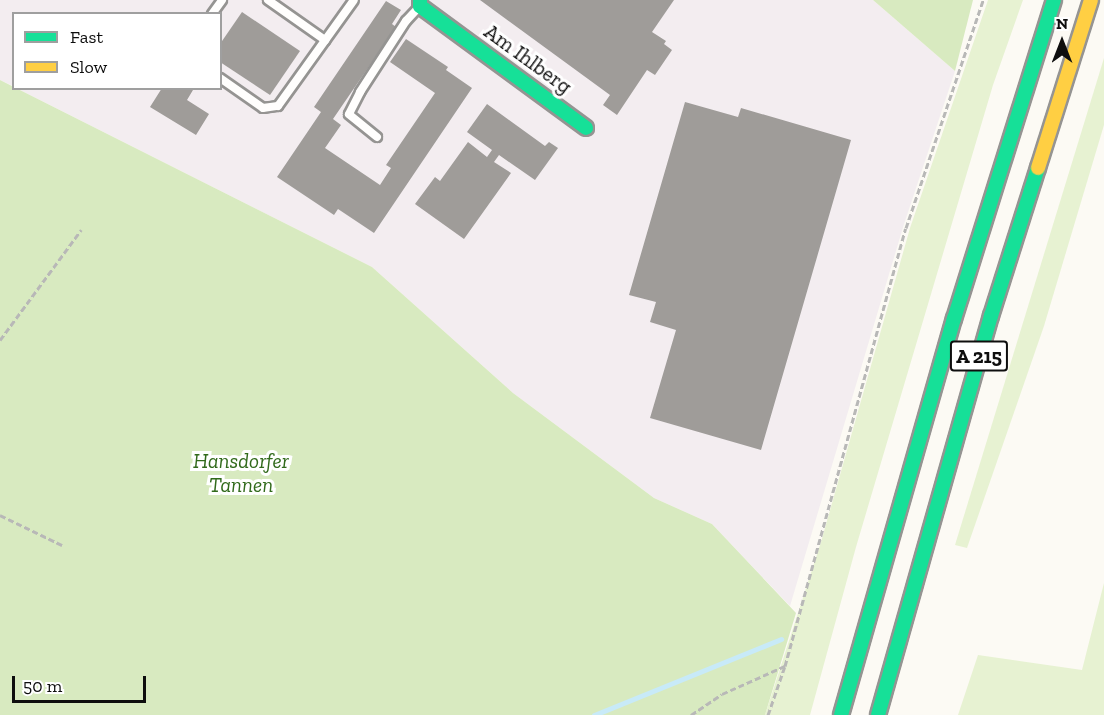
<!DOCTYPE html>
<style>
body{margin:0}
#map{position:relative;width:1104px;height:715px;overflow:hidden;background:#fcfaf4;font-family:"Zilla Slab",serif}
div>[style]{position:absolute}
.industrial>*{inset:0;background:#f3edf0}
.green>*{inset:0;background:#e7f2d2}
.forest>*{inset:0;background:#d8eac0}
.stream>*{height:5px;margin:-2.5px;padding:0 2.5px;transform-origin:2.5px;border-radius:2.5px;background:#c8eaf8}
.building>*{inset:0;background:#9f9c99}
.path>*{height:3px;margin-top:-1.5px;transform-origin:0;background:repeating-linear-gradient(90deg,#b8b8b7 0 6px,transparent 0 9px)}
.roads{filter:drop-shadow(2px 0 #959492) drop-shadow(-2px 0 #959492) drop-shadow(0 2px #959492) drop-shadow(0 -2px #959492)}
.lane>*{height:8px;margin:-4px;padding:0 4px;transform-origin:4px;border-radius:4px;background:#fffefd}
.fast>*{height:14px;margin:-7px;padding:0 7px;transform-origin:7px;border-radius:7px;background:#16e098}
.slow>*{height:14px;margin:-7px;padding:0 7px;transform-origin:7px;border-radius:7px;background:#ffcf43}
span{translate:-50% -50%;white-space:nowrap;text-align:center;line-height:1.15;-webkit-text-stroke:6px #fff;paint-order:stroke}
.shield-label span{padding:2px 4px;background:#fff;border:2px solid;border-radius:4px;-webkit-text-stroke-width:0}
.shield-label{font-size:20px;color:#0e0e0e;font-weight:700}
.street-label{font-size:21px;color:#0e0e0e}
.park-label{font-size:21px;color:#316a1b;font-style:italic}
.legend{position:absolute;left:12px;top:12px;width:210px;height:78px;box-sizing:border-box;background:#fff;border:2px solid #9f9f9f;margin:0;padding:8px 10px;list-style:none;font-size:18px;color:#0e0e0e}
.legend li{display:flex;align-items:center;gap:12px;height:30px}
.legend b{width:30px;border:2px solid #9f9f9f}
.north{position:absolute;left:1032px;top:12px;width:60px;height:60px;-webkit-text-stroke:4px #fff;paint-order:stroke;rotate:0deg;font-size:16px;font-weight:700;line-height:24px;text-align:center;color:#0e0e0e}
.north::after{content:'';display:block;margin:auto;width:21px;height:27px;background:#0e0e0e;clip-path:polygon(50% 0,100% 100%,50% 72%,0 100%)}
.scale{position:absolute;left:12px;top:676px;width:134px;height:27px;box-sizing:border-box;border:3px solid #0e0e0e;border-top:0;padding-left:8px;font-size:18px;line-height:21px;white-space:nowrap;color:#0e0e0e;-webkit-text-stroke:4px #fff;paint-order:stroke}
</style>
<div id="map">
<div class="industrial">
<i style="clip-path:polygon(0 0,873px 0,955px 71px,904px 224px,790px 606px,712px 524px,654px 498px,513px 393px,372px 267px,18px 89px,220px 88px,220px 14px,14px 14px,13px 86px,0 80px)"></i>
</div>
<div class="green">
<i style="clip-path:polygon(988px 0,1023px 0,993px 85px,856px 547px,810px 715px,765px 715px,821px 542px,910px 228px)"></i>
<i style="clip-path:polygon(1104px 58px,1104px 125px,1044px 326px,967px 548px,955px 545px)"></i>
<i style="clip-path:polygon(1104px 583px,1104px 715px,958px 715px,978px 655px,1082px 670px)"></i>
</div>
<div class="forest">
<i style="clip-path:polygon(873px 0,973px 0,955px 71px)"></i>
<i style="clip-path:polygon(0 80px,372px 267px,513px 393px,654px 498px,712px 524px,796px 613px,765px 715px,0 715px)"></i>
</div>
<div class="stream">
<i style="left:594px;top:715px;width:202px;rotate:-22.1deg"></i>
</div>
<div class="building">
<i style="clip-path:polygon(480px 0,674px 0,652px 32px,666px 41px,664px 44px,672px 50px,655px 75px,647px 70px,617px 115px,603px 105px,610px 95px)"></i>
<i style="clip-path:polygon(386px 1px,401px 10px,392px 24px,396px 27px,333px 119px,341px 125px,325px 148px,380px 185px,391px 168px,386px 165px,435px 93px,390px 62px,406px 39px,448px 67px,446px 70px,472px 88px,374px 233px,338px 209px,334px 215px,277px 177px,321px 112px,314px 107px)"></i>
<i style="clip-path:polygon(242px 12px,300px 51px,270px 95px,220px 62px,220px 44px)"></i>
<i style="clip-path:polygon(162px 88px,193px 90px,187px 100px,209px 114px,196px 135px,150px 107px)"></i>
<i style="clip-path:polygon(685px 102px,738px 117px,741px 108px,851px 140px,761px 450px,650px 418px,676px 330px,650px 322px,656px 302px,629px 295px)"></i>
<i style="clip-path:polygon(487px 104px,545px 146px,549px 142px,558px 148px,535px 180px,499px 155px,494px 162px,511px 173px,464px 239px,415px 204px,435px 177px,440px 181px,468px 142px,487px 157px,492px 150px,467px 132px)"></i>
</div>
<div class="path">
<i style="left:0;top:340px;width:137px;rotate:-53.6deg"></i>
<i style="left:0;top:515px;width:69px;rotate:25.8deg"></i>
<i style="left:691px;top:715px;width:37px;rotate:-34deg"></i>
<i style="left:722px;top:694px;width:69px;rotate:-24deg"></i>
<i style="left:768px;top:715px;width:52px;rotate:-70.9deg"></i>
<i style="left:785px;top:666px;width:454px;rotate:-74.6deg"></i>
<i style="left:906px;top:228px;width:241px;rotate:-71.3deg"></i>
</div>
<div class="roads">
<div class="lane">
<i style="left:268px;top:0;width:70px;rotate:35.1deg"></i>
<i style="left:212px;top:14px;width:17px;rotate:-54deg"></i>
<i style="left:220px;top:78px;width:52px;rotate:34.9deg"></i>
<i style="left:263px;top:108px;width:15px;rotate:-8deg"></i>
<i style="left:278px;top:106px;width:130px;rotate:-54.4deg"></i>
<i style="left:377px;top:137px;width:36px;rotate:-141deg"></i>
<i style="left:349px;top:114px;width:25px;rotate:-63deg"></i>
<i style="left:360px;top:92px;width:85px;rotate:-57.1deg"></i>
<i style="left:406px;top:21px;width:19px;rotate:-47deg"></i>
</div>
<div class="fast">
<i style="left:420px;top:0;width:6px;rotate:90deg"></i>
<i style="left:420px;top:6px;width:206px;rotate:36.3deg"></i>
<i style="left:841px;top:715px;width:412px;rotate:-74.1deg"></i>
<i style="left:954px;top:319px;width:334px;rotate:-72.6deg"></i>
<i style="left:878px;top:715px;width:415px;rotate:-74.2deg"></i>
<i style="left:991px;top:316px;width:155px;rotate:-72.4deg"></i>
</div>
<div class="slow">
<i style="left:1038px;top:168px;width:176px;rotate:-72.5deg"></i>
</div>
</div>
<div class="shield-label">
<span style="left:979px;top:356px">A 215</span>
</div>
<div class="street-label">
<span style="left:528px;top:59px;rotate:36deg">Am Ihlberg</span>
</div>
<div class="park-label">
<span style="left:241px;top:473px">Hansdorfer<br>Tannen</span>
</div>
<ul class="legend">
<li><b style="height:8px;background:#16e098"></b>Fast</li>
<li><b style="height:8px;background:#ffcf43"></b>Slow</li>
</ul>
<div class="north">N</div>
<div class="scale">50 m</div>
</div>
